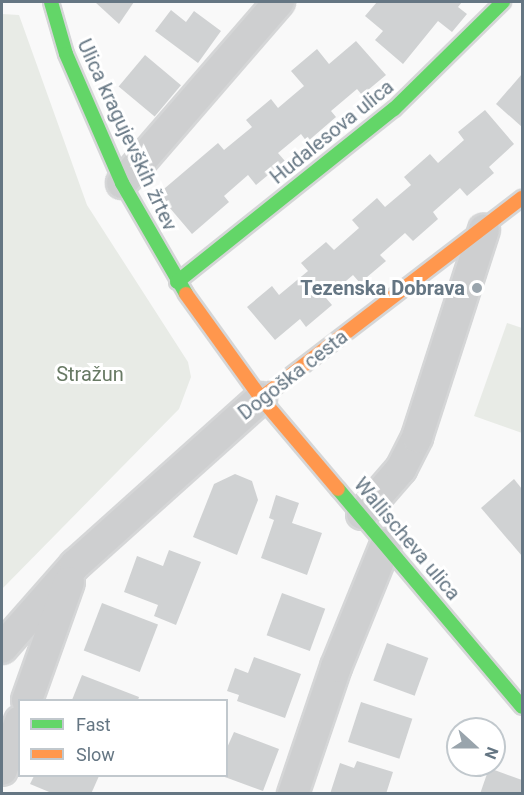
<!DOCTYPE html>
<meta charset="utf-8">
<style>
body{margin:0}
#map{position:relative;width:524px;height:795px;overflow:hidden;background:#f9f9f9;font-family:Roboto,sans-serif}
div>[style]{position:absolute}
.green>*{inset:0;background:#e8ebe6}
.building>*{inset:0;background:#d0d2d3;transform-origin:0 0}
.roads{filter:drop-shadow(2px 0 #d5d6d7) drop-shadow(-2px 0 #d5d6d7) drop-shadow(0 2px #d5d6d7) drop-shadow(0 -2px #d5d6d7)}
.street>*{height:30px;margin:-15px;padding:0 15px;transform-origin:15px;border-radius:15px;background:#cecfd0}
.fast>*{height:14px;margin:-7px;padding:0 7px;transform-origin:7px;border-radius:7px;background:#63d668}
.slow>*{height:14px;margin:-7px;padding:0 7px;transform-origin:7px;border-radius:7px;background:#ff974d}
.dots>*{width:16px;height:16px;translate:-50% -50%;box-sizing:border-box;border:3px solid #fff;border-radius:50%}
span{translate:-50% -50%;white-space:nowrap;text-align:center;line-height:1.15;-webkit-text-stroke:6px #fff;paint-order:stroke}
.street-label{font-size:20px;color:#657683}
.poi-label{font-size:20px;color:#657683;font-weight:700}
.right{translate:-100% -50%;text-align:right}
.park-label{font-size:20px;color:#687a64}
.frame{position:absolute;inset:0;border:3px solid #657683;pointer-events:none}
.legend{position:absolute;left:18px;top:699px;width:210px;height:78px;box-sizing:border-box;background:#fff;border:2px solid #c1c8cd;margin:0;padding:8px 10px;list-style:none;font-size:18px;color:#657683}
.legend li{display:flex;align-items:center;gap:12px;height:30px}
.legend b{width:30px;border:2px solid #c1c8cd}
.north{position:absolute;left:446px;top:717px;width:60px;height:60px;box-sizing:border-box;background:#fff;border:2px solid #c1c8cd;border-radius:50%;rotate:111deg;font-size:16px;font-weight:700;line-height:24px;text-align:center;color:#657683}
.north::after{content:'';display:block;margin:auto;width:21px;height:27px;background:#99a4ac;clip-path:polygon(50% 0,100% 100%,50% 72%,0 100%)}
</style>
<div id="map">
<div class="green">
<i style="clip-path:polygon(2px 14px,19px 15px,87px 205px,188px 362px,191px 377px,179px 409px,2px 589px)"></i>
<i style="clip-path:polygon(507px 323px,522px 328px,522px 433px,474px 416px)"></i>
</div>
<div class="building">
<i style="clip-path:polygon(95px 2px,134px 2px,119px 24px)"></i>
<i style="clip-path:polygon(377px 2px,462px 2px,458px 7px,467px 14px,452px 32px,438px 21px,403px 64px,375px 40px,383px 31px,365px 16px)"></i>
<i style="clip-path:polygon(171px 10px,186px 22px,194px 11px,221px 31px,198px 63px,155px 31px)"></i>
<i style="clip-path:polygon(356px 41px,386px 75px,362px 95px,357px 89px,331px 111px,336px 117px,307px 142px,301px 134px,278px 153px,285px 161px,256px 185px,248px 175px,224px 196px,229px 202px,192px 234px,158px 194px,218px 143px,224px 150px,252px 127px,246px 120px,271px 99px,278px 108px,304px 86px,291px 71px,317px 49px,329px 64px)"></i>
<i style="left:145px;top:55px;width:47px;height:41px;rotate:40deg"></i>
<i style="clip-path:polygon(522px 74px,522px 127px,496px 104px)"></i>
<i style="clip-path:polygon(485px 110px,514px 144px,489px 167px,494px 173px,467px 196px,460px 188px,433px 212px,438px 219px,413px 241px,405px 233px,380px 255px,386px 261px,360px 283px,353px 275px,326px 298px,332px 305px,306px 327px,300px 319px,275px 340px,247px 307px,272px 286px,279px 295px,308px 271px,301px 263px,326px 242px,334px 250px,359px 228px,352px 220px,377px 198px,385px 207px,411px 185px,404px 177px,430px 154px,438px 163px,464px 140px,458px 132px)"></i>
<i style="clip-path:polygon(235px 474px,252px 481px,258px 500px,237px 555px,193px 537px,214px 484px)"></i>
<i style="clip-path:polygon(514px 479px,522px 489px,522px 556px,481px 508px)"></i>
<i style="clip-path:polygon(276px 495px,299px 503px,292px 523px,322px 533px,307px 575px,261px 558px,274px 520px,269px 518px)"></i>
<i style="clip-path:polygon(169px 550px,201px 562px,176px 625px,154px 616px,158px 605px,124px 592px,137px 556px,163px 566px)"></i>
<i style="left:282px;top:593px;width:46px;height:45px;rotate:20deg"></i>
<i style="left:102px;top:603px;width:60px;height:51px;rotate:21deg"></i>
<i style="left:387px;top:643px;width:44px;height:40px;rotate:20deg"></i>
<i style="clip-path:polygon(254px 657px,301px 674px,285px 718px,237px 701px,239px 695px,227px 691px,235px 668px,248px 673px)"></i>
<i style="clip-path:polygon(82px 675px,139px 697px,138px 700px,72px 700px)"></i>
<i style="left:361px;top:702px;width:54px;height:42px;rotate:18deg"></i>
<i style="clip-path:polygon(234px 732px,279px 749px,263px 791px,222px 776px,226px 776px,226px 750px)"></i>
<i style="clip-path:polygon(357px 761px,393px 772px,386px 794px,330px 794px,340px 763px,354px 768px)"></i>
<i style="clip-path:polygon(489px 768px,522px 780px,522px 794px,480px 794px)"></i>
<i style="clip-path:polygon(34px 776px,99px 776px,91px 794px,54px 794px,30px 784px)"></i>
</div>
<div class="roads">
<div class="street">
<i style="left:122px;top:183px;width:240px;rotate:-49.1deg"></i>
<i style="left:362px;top:514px;width:60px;rotate:-49.1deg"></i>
<i style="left:401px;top:469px;width:36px;rotate:-63deg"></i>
<i style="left:417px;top:437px;width:218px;rotate:-72.1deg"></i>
<i style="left:2px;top:648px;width:111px;rotate:-48.7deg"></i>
<i style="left:75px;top:565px;width:250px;rotate:-41.9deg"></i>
<i style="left:27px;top:700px;width:125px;rotate:-70.4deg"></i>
<i style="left:2px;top:770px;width:52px;rotate:-69.8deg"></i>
<i style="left:293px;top:794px;width:134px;rotate:-71.3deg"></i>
<i style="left:336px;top:667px;width:133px;rotate:-67.9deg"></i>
</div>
<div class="fast">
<i style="left:51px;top:2px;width:54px;rotate:73.9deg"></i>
<i style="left:66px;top:54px;width:141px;rotate:66.5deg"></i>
<i style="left:122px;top:183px;width:128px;rotate:60deg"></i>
<i style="left:177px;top:282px;width:278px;rotate:-38.6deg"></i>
<i style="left:394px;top:109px;width:153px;rotate:-44.5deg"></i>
<i style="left:338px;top:489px;width:285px;rotate:49.8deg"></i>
</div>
<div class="slow">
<i style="left:186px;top:294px;width:128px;rotate:54.2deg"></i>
<i style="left:261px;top:398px;width:119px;rotate:49.8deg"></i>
<i style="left:261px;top:398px;width:329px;rotate:-37.5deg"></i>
</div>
</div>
<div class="dots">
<i style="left:477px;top:288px;background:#99a4ac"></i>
</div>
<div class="street-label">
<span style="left:332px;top:132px;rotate:-39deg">Hudalesova ulica</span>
<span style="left:127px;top:135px;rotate:65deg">Ulica kragujevških žrtev</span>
<span style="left:293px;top:375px;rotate:-38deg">Dogoška cesta</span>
<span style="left:407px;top:539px;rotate:50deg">Wallischeva ulica</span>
</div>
<div class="poi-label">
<span class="right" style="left:465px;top:288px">Tezenska Dobrava</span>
</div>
<div class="park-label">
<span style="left:90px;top:374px">Stražun</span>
</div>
<div class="frame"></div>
<ul class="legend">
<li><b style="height:8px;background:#63d668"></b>Fast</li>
<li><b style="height:8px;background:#ff974d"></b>Slow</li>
</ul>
<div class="north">N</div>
</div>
